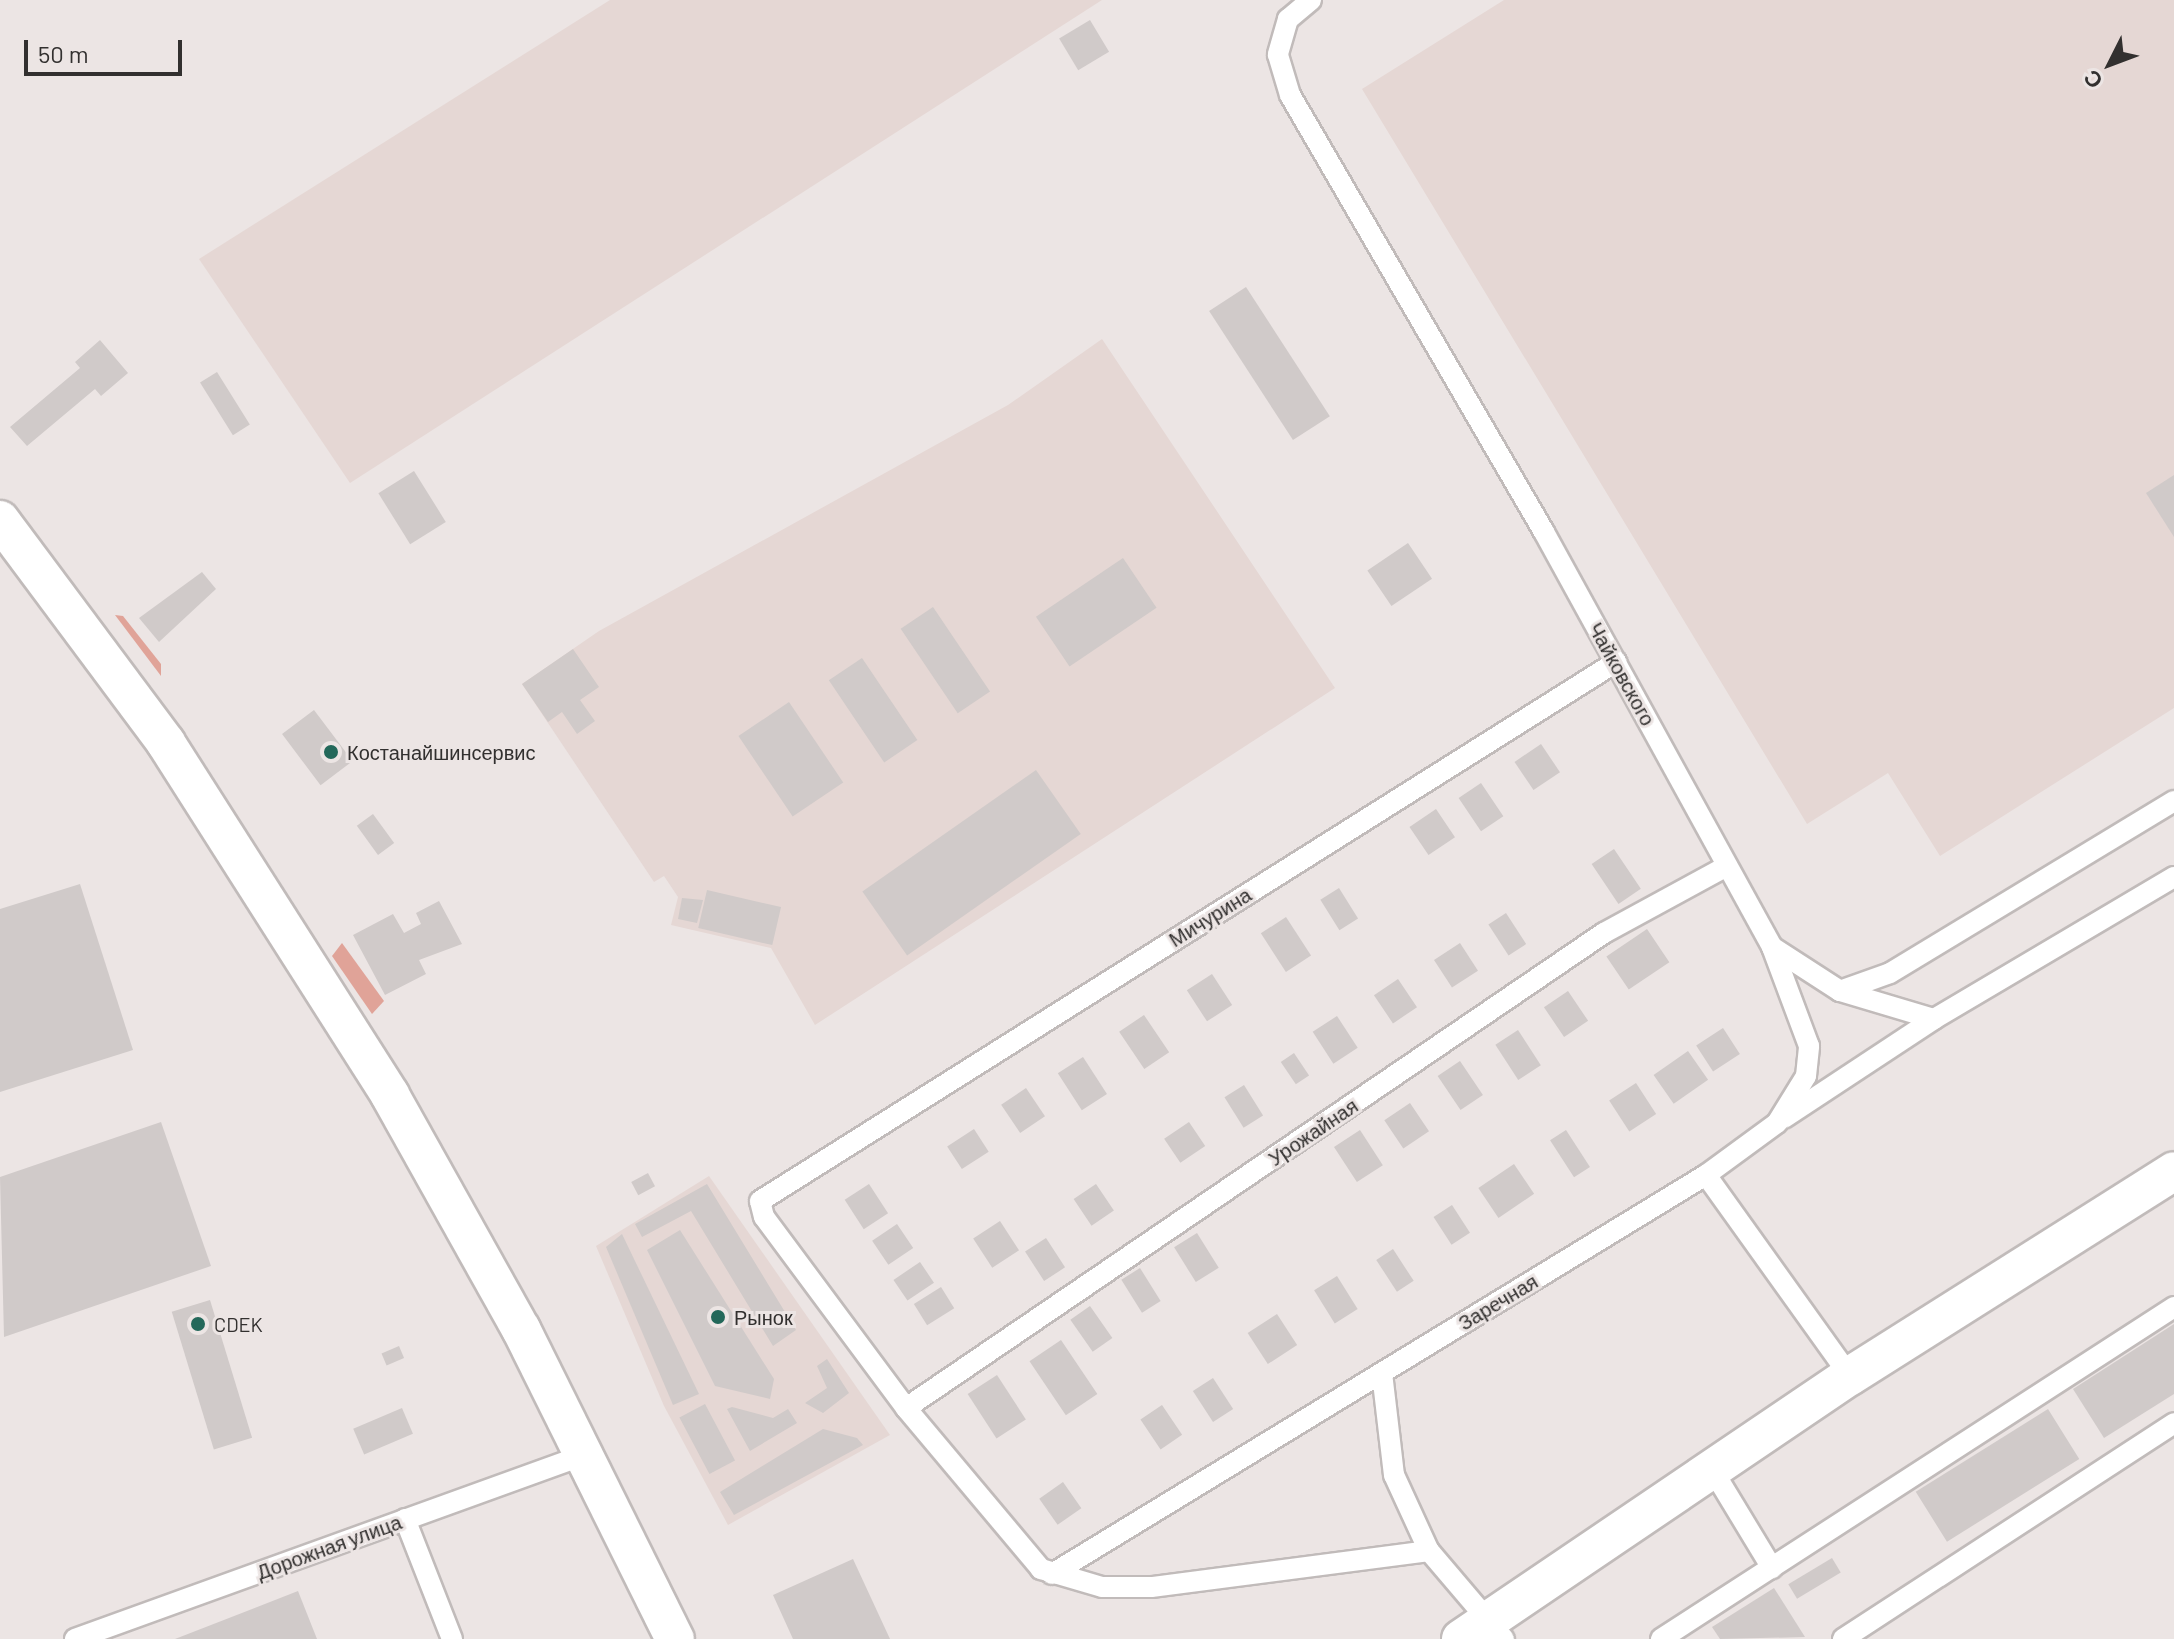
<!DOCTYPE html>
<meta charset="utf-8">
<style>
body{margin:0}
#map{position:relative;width:2174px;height:1639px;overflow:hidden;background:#ece5e4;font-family:Barlow,sans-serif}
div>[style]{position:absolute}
.built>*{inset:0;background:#e5d7d4}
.green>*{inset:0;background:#e0a398}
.building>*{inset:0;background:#d0cac9;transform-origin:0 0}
.roads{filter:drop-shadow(2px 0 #c1bbba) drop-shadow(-2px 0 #c1bbba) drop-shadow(0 2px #c1bbba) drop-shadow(0 -2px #c1bbba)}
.street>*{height:20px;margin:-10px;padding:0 10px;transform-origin:10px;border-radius:10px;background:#fff}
.highway>*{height:38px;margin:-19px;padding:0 19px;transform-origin:19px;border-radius:19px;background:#fff}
.dots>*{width:22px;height:22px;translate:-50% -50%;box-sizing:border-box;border:4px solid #ece5e4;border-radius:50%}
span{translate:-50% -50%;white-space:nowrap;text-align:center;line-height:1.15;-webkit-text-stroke:6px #ece5e4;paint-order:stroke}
.street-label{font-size:20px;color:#32302f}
.poi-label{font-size:20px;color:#32302f}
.left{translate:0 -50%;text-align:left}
.north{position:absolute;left:2070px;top:24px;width:80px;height:80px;-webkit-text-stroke:6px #ece5e4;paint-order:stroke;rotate:228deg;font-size:22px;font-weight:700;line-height:32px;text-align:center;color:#32302f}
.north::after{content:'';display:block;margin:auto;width:28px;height:36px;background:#32302f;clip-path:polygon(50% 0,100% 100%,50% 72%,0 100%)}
.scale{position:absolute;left:24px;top:40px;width:158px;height:36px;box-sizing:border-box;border:4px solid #32302f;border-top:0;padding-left:10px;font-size:24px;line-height:28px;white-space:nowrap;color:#32302f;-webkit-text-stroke:6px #ece5e4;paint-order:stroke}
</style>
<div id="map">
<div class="built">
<i style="clip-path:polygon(610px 0,1102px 0,350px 483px,199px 259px)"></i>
<i style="clip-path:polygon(1504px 0,2174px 0,2174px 708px,1940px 856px,1888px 773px,1807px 824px,1362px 89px)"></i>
<i style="clip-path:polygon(1102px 339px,1335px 688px,815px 1025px,771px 948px,671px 925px,678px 897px,664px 876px,654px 882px,522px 684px,599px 631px,1008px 405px)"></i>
<i style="clip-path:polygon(709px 1176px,890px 1435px,728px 1525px,664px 1406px,596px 1246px)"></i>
</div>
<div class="green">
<i style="clip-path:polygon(115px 615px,123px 616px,161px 664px,161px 676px)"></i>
<i style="clip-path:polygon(342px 943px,384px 1001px,372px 1014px,332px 956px)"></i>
</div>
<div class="building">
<i style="left:1090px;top:20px;width:37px;height:36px;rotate:59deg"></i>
<i style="left:1246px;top:287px;width:154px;height:44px;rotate:57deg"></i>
<i style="clip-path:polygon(100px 340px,128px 373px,101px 396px,95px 389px,27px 446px,10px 427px,80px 368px,75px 362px)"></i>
<i style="left:217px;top:372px;width:62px;height:20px;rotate:58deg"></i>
<i style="left:414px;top:471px;width:60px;height:42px;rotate:58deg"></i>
<i style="clip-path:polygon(2174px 475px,2174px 537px,2146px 493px)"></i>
<i style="left:1408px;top:543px;width:43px;height:49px;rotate:56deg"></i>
<i style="left:1123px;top:558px;width:60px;height:105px;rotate:56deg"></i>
<i style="clip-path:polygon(202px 572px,216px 589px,159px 642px,139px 618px)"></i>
<i style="left:933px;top:607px;width:102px;height:39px;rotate:56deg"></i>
<i style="clip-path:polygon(573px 649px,599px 687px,580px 700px,595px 721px,577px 734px,562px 712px,548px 722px,522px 684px)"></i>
<i style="left:862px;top:658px;width:99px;height:40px;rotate:56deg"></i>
<i style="left:789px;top:702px;width:97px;height:61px;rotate:56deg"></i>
<i style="left:314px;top:710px;width:64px;height:40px;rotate:53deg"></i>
<i style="left:1541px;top:744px;width:34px;height:32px;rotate:56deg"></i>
<i style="left:1036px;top:770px;width:78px;height:212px;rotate:55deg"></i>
<i style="left:1481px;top:783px;width:40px;height:27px;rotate:56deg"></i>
<i style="left:1436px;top:809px;width:34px;height:32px;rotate:56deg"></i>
<i style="left:373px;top:814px;width:36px;height:20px;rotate:54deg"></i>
<i style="left:1614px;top:849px;width:48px;height:27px;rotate:56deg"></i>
<i style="clip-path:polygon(80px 884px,133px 1050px,0 1092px,0 909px)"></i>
<i style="left:1339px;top:888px;width:36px;height:22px;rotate:58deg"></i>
<i style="left:707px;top:890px;width:76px;height:39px;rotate:13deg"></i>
<i style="clip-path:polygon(682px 898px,703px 900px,697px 923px,678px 919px)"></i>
<i style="clip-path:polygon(439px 901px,462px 944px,419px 960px,426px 974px,385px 995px,353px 935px,393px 914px,404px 933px,421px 924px,416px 913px)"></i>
<i style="left:1506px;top:913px;width:37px;height:21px;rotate:57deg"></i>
<i style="left:1286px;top:917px;width:46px;height:30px;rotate:57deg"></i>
<i style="left:1647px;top:929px;width:40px;height:49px;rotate:56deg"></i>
<i style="left:1460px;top:943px;width:33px;height:31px;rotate:57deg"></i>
<i style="left:1212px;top:974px;width:37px;height:30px;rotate:57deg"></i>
<i style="left:1398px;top:979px;width:34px;height:29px;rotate:56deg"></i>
<i style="left:1568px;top:991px;width:36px;height:29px;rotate:56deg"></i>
<i style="left:1144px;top:1015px;width:45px;height:30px;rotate:56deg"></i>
<i style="left:1337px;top:1016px;width:38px;height:29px;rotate:57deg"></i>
<i style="left:1723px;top:1028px;width:31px;height:32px;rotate:57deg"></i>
<i style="left:1518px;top:1030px;width:42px;height:27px;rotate:57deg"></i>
<i style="left:1688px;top:1051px;width:35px;height:42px;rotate:55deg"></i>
<i style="left:1294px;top:1053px;width:27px;height:16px;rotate:56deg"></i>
<i style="left:1083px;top:1057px;width:44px;height:30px;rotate:57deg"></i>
<i style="left:1460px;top:1061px;width:41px;height:27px;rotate:56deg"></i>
<i style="left:1636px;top:1083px;width:37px;height:32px;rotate:57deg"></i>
<i style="left:1244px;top:1085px;width:36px;height:23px;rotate:58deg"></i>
<i style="left:1026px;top:1088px;width:34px;height:30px;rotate:56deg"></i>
<i style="left:1410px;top:1103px;width:34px;height:31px;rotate:56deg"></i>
<i style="clip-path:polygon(161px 1122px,211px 1266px,4px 1337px,0 1177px)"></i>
<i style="left:1189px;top:1122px;width:29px;height:30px;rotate:56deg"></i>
<i style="left:974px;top:1129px;width:27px;height:32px;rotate:57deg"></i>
<i style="left:1360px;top:1130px;width:42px;height:31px;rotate:57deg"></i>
<i style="left:1566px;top:1130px;width:44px;height:19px;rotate:57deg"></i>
<i style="left:1514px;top:1164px;width:36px;height:43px;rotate:56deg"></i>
<i style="left:648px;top:1173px;width:15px;height:19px;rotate:62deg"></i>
<i style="clip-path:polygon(707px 1184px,796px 1330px,773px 1346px,691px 1211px,642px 1237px,635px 1224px)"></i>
<i style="left:869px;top:1184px;width:35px;height:29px;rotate:57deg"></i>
<i style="left:1096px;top:1184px;width:32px;height:27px;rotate:56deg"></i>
<i style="left:1452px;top:1205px;width:33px;height:22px;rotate:57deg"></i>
<i style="left:1000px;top:1221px;width:35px;height:32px;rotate:57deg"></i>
<i style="left:897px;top:1224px;width:29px;height:30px;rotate:56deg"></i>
<i style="clip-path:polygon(680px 1230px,774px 1379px,770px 1399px,715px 1386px,647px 1250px)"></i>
<i style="left:1197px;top:1233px;width:41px;height:27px;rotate:58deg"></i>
<i style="clip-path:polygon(622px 1234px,699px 1394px,673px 1405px,606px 1247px)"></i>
<i style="left:1046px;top:1238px;width:35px;height:25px;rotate:57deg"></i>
<i style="left:1393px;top:1249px;width:38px;height:20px;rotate:57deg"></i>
<i style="left:920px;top:1262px;width:25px;height:32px;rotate:56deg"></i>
<i style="left:1140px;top:1268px;width:39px;height:22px;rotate:58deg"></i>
<i style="left:1337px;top:1276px;width:39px;height:27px;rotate:58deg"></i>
<i style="left:941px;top:1287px;width:25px;height:32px;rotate:58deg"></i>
<i style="left:210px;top:1300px;width:144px;height:40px;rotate:73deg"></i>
<i style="left:1090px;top:1306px;width:39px;height:24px;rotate:55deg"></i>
<i style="left:1277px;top:1314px;width:37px;height:35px;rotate:57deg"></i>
<i style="clip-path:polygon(2174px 1324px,2174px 1394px,2104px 1438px,2073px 1389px)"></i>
<i style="left:1061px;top:1340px;width:65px;height:38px;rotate:56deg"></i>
<i style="left:399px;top:1346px;width:13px;height:19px;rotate:67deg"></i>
<i style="clip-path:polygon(827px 1359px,849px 1393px,823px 1413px,805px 1403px,827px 1388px,817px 1366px)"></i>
<i style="left:997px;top:1375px;width:53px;height:35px;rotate:57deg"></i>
<i style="left:1213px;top:1378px;width:37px;height:24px;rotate:57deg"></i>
<i style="left:705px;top:1404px;width:64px;height:29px;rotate:62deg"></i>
<i style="left:1162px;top:1405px;width:36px;height:26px;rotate:56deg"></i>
<i style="clip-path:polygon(732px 1407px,773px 1418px,788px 1409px,797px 1423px,750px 1451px,727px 1409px)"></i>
<i style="left:402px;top:1408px;width:28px;height:53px;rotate:67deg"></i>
<i style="left:2048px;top:1409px;width:59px;height:156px;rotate:58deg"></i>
<i style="clip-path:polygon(823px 1429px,857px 1438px,863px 1445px,734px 1515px,720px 1492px)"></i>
<i style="left:1063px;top:1482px;width:32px;height:29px;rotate:55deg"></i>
<i style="left:1832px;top:1558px;width:17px;height:51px;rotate:59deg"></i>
<i style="clip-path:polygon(853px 1559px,890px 1639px,793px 1639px,773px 1595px)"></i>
<i style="clip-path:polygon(1774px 1588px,1805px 1637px,1720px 1639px,1712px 1627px)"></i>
<i style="clip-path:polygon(298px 1591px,317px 1639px,175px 1639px)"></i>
</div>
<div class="roads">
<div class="street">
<i style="left:1311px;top:0;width:30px;rotate:140deg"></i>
<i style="left:1288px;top:19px;width:37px;rotate:106deg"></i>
<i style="left:1278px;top:55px;width:42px;rotate:73.3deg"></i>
<i style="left:1290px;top:95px;width:505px;rotate:59.83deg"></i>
<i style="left:1544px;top:532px;width:474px;rotate:61.2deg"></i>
<i style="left:1772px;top:947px;width:81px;rotate:32.9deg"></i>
<i style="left:1840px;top:991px;width:53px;rotate:-19.8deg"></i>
<i style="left:1890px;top:973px;width:332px;rotate:-31.2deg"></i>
<i style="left:1840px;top:991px;width:98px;rotate:16.6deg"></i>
<i style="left:1934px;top:1019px;width:279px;rotate:-30.6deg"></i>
<i style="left:1784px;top:1118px;width:180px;rotate:-33.4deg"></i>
<i style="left:1706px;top:1175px;width:247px;rotate:54.4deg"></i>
<i style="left:1382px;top:1373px;width:103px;rotate:83.3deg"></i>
<i style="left:1394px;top:1475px;width:84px;rotate:65.3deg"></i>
<i style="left:906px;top:1408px;width:844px;rotate:-34.24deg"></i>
<i style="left:1604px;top:933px;width:140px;rotate:-28.6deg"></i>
<i style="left:1712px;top:1469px;width:116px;rotate:58.8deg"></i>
<i style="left:405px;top:1519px;width:129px;rotate:68.6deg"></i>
<i style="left:1052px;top:1574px;width:766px;rotate:-31.39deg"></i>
<i style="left:1706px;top:1175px;width:88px;rotate:-36.2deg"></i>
<i style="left:1777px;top:1123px;width:55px;rotate:-58.3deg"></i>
<i style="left:1806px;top:1076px;width:30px;rotate:-84deg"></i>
<i style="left:1809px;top:1046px;width:106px;rotate:-110.5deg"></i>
<i style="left:75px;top:1639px;width:541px;rotate:-19.87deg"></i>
<i style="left:1504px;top:1639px;width:116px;rotate:-130.4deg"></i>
<i style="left:1429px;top:1551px;width:280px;rotate:172.6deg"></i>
<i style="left:1151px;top:1587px;width:49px;rotate:180deg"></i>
<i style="left:1102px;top:1587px;width:64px;rotate:-163.6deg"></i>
<i style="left:1041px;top:1569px;width:210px;rotate:-130deg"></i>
<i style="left:906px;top:1408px;width:238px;rotate:-126.6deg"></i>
<i style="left:764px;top:1217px;width:16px;rotate:-104deg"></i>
<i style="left:760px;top:1201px;width:1012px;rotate:-32.2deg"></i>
<i style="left:1661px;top:1639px;width:611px;rotate:-32.91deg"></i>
<i style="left:1843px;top:1639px;width:395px;rotate:-33.1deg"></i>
</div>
<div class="highway">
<i style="left:0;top:520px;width:278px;rotate:53.3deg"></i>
<i style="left:166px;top:743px;width:417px;rotate:57.5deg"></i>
<i style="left:390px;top:1095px;width:268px;rotate:60.8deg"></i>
<i style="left:521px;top:1329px;width:346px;rotate:63.6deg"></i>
<i style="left:1461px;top:1639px;width:470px;rotate:-34.1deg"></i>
<i style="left:1850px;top:1376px;width:383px;rotate:-32.3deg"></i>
</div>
</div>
<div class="dots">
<i style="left:331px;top:752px;background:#23685a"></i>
<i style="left:718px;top:1317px;background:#23685a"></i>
<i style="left:198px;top:1324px;background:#23685a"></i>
</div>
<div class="street-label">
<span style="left:1622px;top:674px;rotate:61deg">Чайковского</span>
<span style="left:1210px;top:917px;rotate:-32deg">Мичурина</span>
<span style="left:1313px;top:1132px;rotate:-34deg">Урожайная</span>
<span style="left:1498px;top:1302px;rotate:-31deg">Заречная</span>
<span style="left:329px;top:1547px;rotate:-20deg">Дорожная улица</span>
</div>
<div class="poi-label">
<span class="left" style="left:347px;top:752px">Костанайшинсервис</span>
<span class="left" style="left:734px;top:1317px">Рынок</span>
<span class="left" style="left:214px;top:1324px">CDEK</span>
</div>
<div class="north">С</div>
<div class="scale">50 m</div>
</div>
